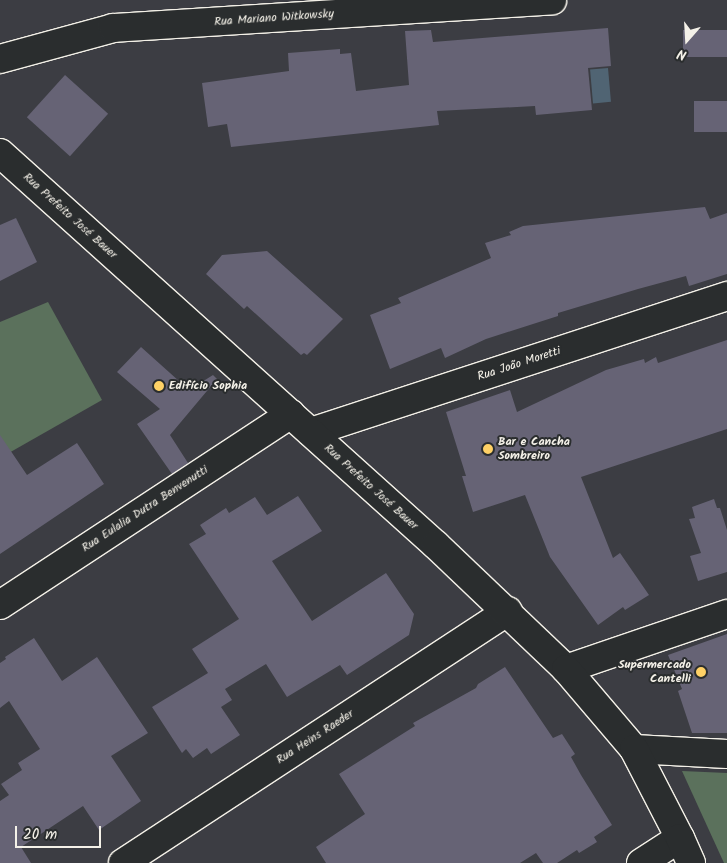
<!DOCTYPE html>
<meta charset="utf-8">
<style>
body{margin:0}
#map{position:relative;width:727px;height:863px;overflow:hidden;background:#3c3d43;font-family:Kalam,sans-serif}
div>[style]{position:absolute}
.green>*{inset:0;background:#5b715c}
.water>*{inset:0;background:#506473;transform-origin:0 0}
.building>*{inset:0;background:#666375;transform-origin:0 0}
.roads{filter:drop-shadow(1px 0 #f4f1e8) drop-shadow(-1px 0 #f4f1e8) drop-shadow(0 1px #f4f1e8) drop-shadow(0 -1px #f4f1e8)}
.minor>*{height:28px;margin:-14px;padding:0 14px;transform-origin:14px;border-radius:14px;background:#2a2d2e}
.tertiary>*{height:28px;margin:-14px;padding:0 14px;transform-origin:14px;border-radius:14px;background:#2a2d2e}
.dots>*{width:14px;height:14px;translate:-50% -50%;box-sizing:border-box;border:2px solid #2a2d2e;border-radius:50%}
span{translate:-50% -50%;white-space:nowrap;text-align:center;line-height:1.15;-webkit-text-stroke:4px #2a2d2e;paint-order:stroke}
.street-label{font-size:12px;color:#f4f1e8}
.poi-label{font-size:12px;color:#f4f1e8;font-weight:700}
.left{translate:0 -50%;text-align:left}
.right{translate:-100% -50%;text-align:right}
.north{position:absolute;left:662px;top:15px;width:50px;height:50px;-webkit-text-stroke:4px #2a2d2e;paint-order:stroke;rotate:199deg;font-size:14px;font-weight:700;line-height:20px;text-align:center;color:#f4f1e8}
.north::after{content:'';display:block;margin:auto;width:18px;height:22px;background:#f4f1e8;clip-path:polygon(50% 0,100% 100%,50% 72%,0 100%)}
.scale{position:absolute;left:15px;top:826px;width:86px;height:22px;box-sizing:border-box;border:2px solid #f4f1e8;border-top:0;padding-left:6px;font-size:15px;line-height:18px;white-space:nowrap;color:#f4f1e8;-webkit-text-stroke:4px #2a2d2e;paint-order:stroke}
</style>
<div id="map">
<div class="green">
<i style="clip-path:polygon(48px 302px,102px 400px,0 458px,0 322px)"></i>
<i style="clip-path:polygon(682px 771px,727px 773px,727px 863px,724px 863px)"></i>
</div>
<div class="water">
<i style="left:608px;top:68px;width:34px;height:18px;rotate:85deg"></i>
</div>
<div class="building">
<i style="clip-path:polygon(608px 28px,611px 66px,588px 68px,592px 110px,536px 115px,535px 106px,437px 111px,439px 125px,231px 147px,227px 124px,208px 127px,202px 83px,289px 71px,288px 53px,340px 49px,340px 54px,351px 53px,356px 91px,409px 85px,405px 31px,431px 30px,433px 42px)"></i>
<i style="left:727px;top:30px;width:27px;height:44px;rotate:90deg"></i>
<i style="left:65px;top:75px;width:58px;height:57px;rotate:42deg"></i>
<i style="left:727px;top:101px;width:31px;height:33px;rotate:90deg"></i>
<i style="clip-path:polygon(705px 207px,710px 219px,727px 213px,727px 274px,689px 286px,686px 276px,638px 289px,558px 313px,558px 316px,486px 339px,445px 358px,441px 348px,390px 369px,370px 315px,401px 303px,398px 298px,491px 258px,485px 243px,511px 235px,509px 232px,523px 226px)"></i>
<i style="clip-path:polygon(16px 218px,37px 262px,0 281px,0 225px)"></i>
<i style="clip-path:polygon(267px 251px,343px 319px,307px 355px,304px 353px,301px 355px,247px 306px,244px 309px,206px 274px,222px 255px)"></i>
<i style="clip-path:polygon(727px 340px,727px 429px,581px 477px,613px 558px,620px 553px,649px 595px,625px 610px,623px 607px,598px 625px,550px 557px,525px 495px,473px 512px,462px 476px,466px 476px,446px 412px,510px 390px,517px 412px,606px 370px,644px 359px,645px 363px,656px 357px,658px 363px)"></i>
<i style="clip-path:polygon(141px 347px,189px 390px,213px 375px,217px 379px,170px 435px,188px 463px,172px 474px,137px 424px,160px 409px,117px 372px)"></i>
<i style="clip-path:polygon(0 435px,27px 475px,77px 443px,104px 484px,0 554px)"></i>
<i style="clip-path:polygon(298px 496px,322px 531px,272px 561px,312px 621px,386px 573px,414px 614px,409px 635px,347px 675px,340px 665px,287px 697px,266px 664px,225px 689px,232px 700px,221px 707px,240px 735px,211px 754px,207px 748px,193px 758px,186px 749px,182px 753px,152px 707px,208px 673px,192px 649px,239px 619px,189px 544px,206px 534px,200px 525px,226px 508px,229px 513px,255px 497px,267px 515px)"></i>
<i style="clip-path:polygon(714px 499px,717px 508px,720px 508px,727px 530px,727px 572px,698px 581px,690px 556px,701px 553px,689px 519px,695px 518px,692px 507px)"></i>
<i style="clip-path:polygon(727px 634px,727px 733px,692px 733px,678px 691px,682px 689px,668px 655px)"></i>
<i style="clip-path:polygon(34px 638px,62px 681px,97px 657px,148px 733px,111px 756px,141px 801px,99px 830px,83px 806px,21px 847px,31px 863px,0 863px,0 801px,9px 795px,1px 784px,22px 770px,18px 763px,40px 749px,9px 701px,0 708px,0 663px,6px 659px,5px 657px)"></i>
<i style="clip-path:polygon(505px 667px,553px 738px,562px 734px,575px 754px,571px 757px,581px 775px,612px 825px,594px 837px,597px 842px,579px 853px,577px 850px,557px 863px,543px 863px,536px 853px,520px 863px,326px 863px,316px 847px,365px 814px,339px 774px,415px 726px,413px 723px,476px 688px,478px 684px)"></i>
</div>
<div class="roads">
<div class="minor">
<i style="left:0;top:59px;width:117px;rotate:-15.3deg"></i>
<i style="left:113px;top:28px;width:440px;rotate:-3.6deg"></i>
<i style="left:311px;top:432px;width:438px;rotate:-18.1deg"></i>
<i style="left:0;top:605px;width:348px;rotate:-33.3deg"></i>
<i style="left:566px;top:669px;width:170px;rotate:-18.9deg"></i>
<i style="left:634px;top:749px;width:93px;rotate:3.1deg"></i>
<i style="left:123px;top:863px;width:460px;rotate:-33.2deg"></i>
<i style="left:641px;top:863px;width:46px;rotate:-32.7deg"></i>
</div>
<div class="tertiary">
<i style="left:0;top:153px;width:586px;rotate:41.96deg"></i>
<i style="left:436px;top:545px;width:180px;rotate:43.6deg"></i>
<i style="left:566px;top:669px;width:105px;rotate:49.6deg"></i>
<i style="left:634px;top:749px;width:100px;rotate:62.7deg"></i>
<i style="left:680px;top:838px;width:27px;rotate:66deg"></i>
</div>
</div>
<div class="dots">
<i style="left:159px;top:386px;background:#ffd166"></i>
<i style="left:488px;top:449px;background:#ffd166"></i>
<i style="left:701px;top:672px;background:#ffd166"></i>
</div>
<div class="street-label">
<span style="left:274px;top:18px;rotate:-4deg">Rua Mariano Witkowsky</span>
<span style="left:70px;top:216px;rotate:42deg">Rua Prefeito José Bauer</span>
<span style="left:519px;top:364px;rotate:-18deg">Rua João Moretti</span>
<span style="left:371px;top:487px;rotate:42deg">Rua Prefeito José Bauer</span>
<span style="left:145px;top:509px;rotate:-33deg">Rua Eulalia Dutra Benvenutti</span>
<span style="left:315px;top:737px;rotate:-33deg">Rua Heins Raeder</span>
</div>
<div class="poi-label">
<span class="left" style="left:169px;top:386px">Edifício Sophia</span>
<span class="left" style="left:498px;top:449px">Bar e Cancha<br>Sombreiro</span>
<span class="right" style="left:691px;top:672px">Supermercado<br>Cantelli</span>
</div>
<div class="north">N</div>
<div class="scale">20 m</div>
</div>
